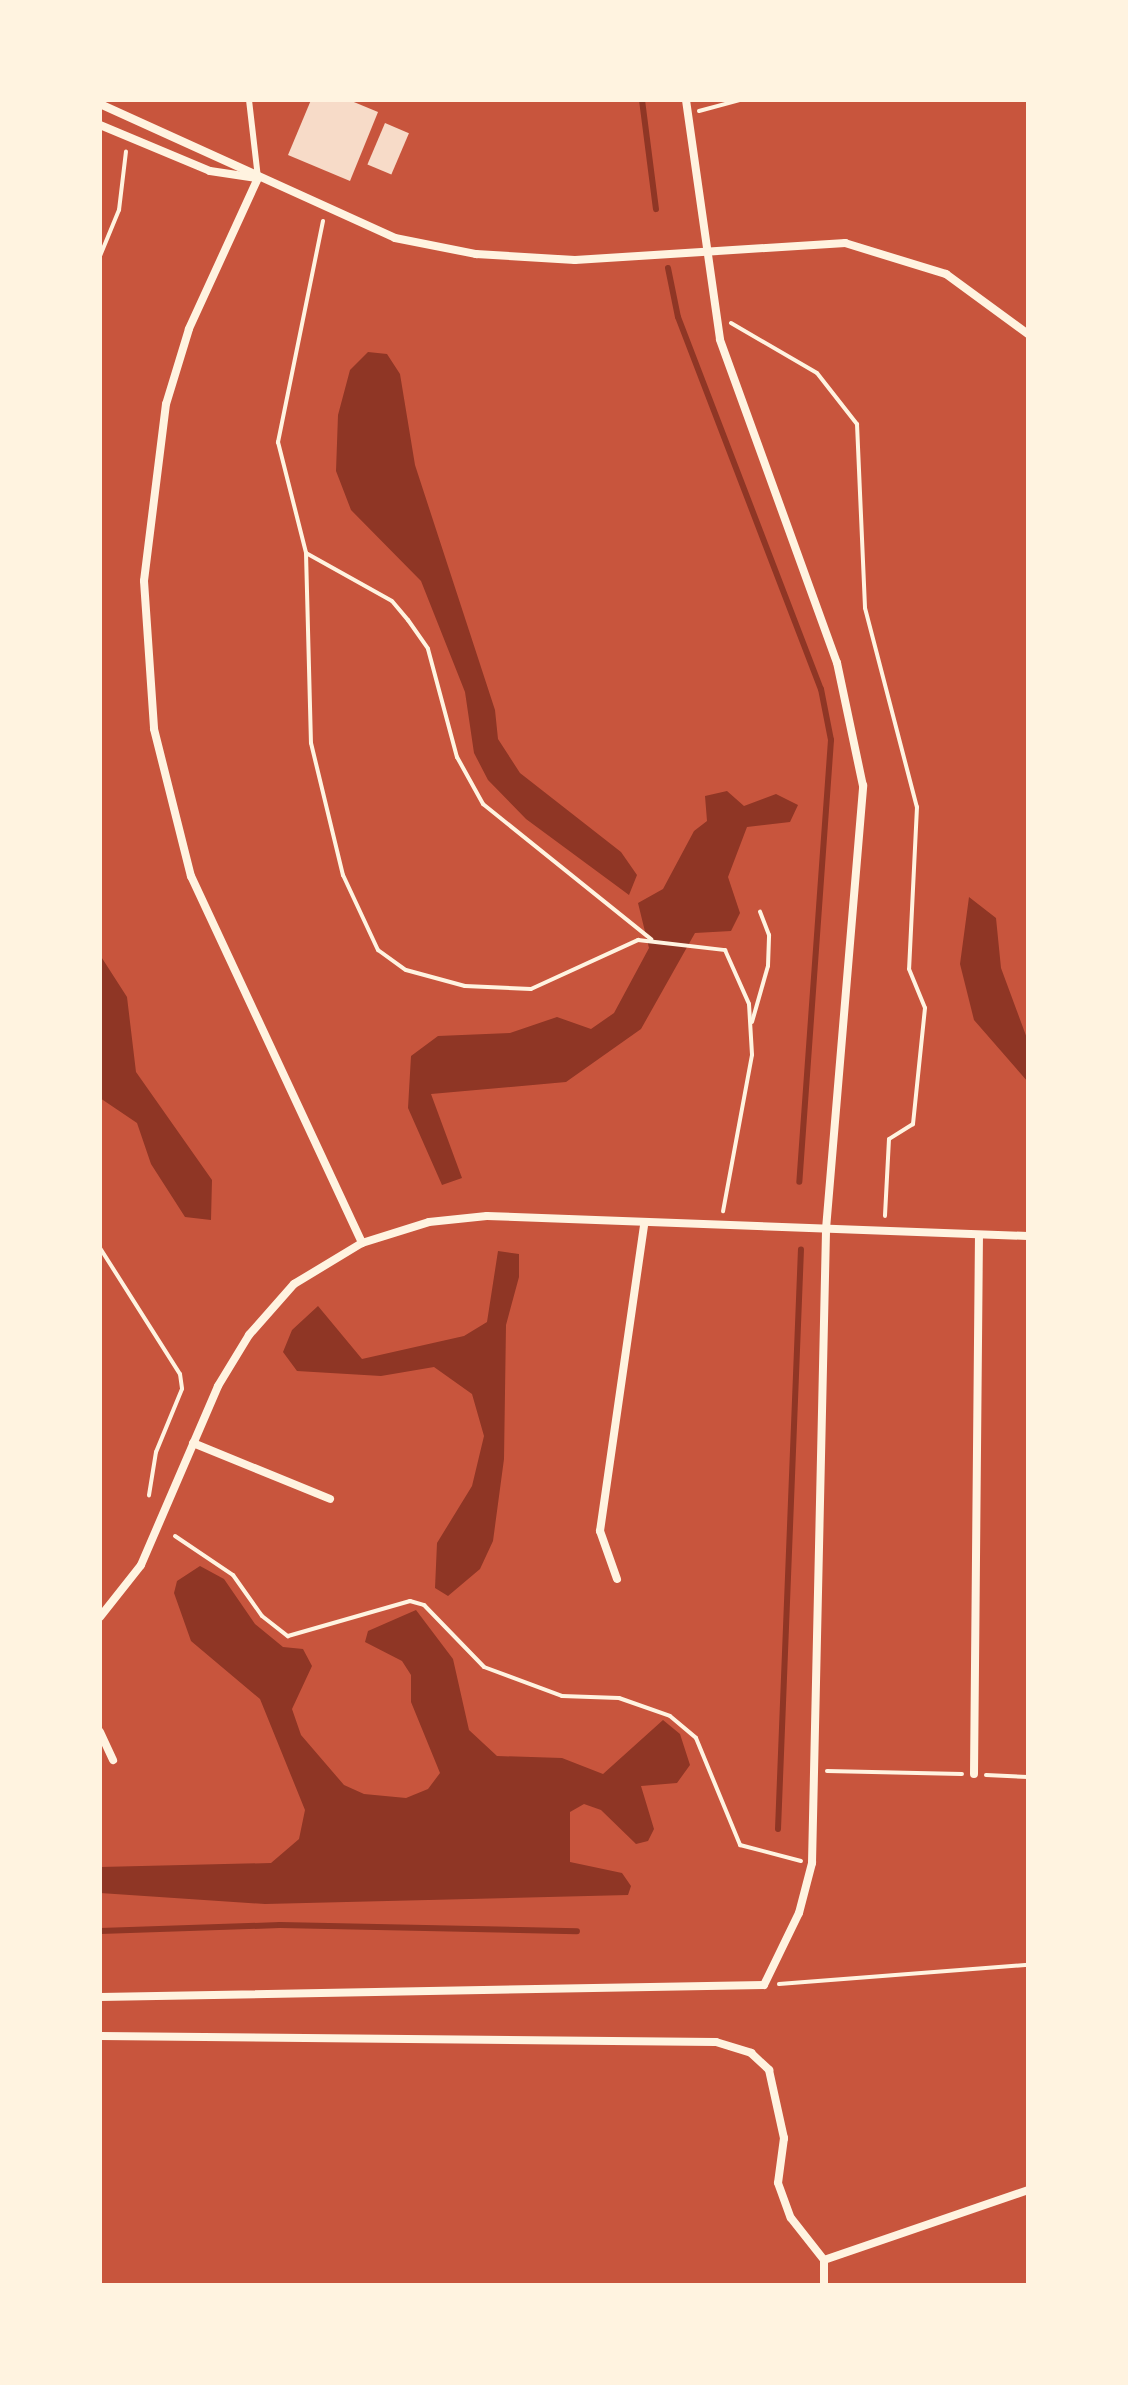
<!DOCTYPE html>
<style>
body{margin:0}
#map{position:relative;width:1128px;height:2385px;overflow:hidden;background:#c8553d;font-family:"Fira Sans",sans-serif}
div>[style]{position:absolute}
.water>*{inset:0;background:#8f3625}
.stream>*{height:6px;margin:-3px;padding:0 3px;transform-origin:3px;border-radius:3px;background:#8f3625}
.building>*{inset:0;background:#f7dbc8;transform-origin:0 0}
.path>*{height:4px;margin:-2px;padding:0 2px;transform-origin:2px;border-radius:2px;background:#fff3e0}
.service>*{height:6px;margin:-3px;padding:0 3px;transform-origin:3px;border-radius:3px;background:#fff3e0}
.minor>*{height:8px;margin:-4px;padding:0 4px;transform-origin:4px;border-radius:4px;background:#fff3e0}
span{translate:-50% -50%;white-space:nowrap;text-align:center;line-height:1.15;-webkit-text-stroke:7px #fff3e0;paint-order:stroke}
.frame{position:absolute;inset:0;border:102px solid #fff3e0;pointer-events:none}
</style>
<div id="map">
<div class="water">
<i style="clip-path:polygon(368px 352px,387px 354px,400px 374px,415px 465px,495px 710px,498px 739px,520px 773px,621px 852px,637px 875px,629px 895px,526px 819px,488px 780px,474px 753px,465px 692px,421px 581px,351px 510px,336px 471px,338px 415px,350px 370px)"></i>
<i style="clip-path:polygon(727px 791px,744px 806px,776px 794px,798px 805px,790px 822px,747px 827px,728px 877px,740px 913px,731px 931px,695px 933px,641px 1029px,566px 1082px,431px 1094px,462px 1178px,442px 1185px,408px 1108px,411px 1056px,438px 1036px,510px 1033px,557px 1017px,591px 1029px,614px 1013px,649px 948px,638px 903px,663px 889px,694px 831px,707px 821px,705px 796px)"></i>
<i style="clip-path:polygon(969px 897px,996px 918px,1001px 968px,1028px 1041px,1028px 1082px,974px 1020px,960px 964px)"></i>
<i style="clip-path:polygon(100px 955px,127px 997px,136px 1072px,212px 1180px,211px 1220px,185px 1217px,151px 1164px,137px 1123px,100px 1098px)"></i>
<i style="clip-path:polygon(498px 1251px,519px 1254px,519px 1277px,506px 1325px,504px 1459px,493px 1541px,480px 1569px,448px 1596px,435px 1588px,437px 1543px,472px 1486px,484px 1436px,472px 1394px,434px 1367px,381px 1376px,297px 1371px,283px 1352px,292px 1330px,318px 1306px,362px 1359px,464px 1336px,487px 1322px)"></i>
<i style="clip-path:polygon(200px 1566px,224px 1579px,255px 1624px,283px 1647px,303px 1649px,312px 1666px,292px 1709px,301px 1735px,344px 1785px,364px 1794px,406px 1798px,428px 1789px,440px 1773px,411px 1702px,411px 1675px,402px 1661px,365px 1642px,368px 1631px,416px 1610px,453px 1659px,469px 1730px,497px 1756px,562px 1758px,603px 1774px,663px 1720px,680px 1734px,690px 1765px,677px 1783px,641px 1786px,654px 1829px,648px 1841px,636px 1844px,601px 1810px,584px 1804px,570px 1812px,570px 1862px,622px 1873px,631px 1886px,628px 1895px,265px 1904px,100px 1893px,100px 1867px,271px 1863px,299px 1839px,305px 1810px,260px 1699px,191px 1641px,174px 1593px,177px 1581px)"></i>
</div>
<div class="stream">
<i style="left:642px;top:100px;width:110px;rotate:82.7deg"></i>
<i style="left:668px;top:268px;width:50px;rotate:78.5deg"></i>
<i style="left:678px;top:317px;width:399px;rotate:69deg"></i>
<i style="left:821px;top:689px;width:52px;rotate:78.9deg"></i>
<i style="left:831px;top:740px;width:443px;rotate:94.1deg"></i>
<i style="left:778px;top:1829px;width:580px;rotate:-87.73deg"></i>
<i style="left:100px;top:1931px;width:180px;rotate:-1.9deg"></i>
<i style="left:280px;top:1925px;width:297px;rotate:1.2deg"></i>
</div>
<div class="building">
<i style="clip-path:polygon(311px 100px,349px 100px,378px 112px,350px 181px,288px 155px)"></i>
<i style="left:385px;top:123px;width:26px;height:45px;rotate:23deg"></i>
</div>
<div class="path">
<i style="left:699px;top:111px;width:42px;rotate:-15deg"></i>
<i style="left:323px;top:221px;width:226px;rotate:101.5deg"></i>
<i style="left:278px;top:442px;width:114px;rotate:75.8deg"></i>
<i style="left:306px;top:553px;width:190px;rotate:88.5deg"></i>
<i style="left:311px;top:743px;width:136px;rotate:76.4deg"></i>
<i style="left:343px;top:875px;width:83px;rotate:65deg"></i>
<i style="left:378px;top:950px;width:34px;rotate:36deg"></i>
<i style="left:406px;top:970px;width:61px;rotate:15.2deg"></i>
<i style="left:465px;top:986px;width:66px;rotate:2.6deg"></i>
<i style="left:531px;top:989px;width:118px;rotate:-24.6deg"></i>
<i style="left:638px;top:940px;width:88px;rotate:6.6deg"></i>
<i style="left:725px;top:950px;width:59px;rotate:66deg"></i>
<i style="left:749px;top:1004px;width:51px;rotate:86.6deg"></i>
<i style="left:752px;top:1055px;width:159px;rotate:100.5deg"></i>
<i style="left:100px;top:256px;width:50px;rotate:-67.6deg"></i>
<i style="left:119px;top:210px;width:59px;rotate:-83.2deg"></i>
<i style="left:731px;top:323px;width:99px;rotate:30.2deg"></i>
<i style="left:817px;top:373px;width:65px;rotate:51.9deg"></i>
<i style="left:857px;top:424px;width:184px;rotate:87.5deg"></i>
<i style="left:865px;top:608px;width:206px;rotate:75.4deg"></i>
<i style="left:917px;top:807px;width:162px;rotate:92.8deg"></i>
<i style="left:909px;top:969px;width:42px;rotate:67.7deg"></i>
<i style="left:925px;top:1008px;width:117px;rotate:95.9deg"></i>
<i style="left:913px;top:1124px;width:28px;rotate:148deg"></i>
<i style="left:889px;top:1139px;width:77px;rotate:93deg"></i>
<i style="left:306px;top:553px;width:98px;rotate:29.2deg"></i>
<i style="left:392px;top:601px;width:25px;rotate:50deg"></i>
<i style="left:408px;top:620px;width:35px;rotate:55deg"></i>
<i style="left:428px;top:649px;width:112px;rotate:75deg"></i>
<i style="left:457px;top:757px;width:54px;rotate:61deg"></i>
<i style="left:483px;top:804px;width:216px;rotate:38.8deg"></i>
<i style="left:752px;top:1022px;width:58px;rotate:-74.1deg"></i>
<i style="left:768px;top:966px;width:31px;rotate:-88deg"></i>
<i style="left:769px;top:935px;width:25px;rotate:-111deg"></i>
<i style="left:100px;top:1248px;width:149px;rotate:57.6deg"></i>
<i style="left:180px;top:1374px;width:15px;rotate:82deg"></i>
<i style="left:182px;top:1389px;width:68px;rotate:112.4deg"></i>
<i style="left:156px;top:1452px;width:44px;rotate:99.2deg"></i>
<i style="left:175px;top:1536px;width:70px;rotate:33.9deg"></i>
<i style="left:233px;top:1575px;width:50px;rotate:54.7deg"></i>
<i style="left:262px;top:1616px;width:33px;rotate:38deg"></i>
<i style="left:288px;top:1636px;width:127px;rotate:-16deg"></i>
<i style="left:410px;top:1601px;width:15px;rotate:16deg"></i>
<i style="left:424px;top:1605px;width:86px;rotate:45.9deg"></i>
<i style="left:484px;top:1667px;width:83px;rotate:20.4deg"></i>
<i style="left:562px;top:1696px;width:57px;rotate:2deg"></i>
<i style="left:619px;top:1698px;width:54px;rotate:19.4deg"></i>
<i style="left:670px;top:1716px;width:34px;rotate:40deg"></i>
<i style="left:696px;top:1738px;width:116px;rotate:67.6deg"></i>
<i style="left:740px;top:1845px;width:63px;rotate:14.7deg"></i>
<i style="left:827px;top:1771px;width:135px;rotate:1.3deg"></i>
<i style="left:986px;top:1775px;width:42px;rotate:2.7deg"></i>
<i style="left:779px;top:1984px;width:250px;rotate:-4.4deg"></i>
</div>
<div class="service">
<i style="left:249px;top:100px;width:79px;rotate:83.4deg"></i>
</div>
<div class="minor">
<i style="left:100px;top:104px;width:324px;rotate:24.4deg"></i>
<i style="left:395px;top:238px;width:83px;rotate:11.2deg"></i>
<i style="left:476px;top:254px;width:99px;rotate:3.5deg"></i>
<i style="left:575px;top:260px;width:271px;rotate:-3.6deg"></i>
<i style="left:845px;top:243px;width:106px;rotate:17.1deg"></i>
<i style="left:946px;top:274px;width:102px;rotate:36.2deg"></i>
<i style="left:100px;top:125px;width:119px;rotate:22.7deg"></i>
<i style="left:210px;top:171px;width:48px;rotate:8.5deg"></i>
<i style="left:258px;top:178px;width:166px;rotate:114.6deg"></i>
<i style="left:189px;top:329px;width:78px;rotate:107deg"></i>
<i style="left:166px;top:404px;width:178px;rotate:97.1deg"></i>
<i style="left:144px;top:581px;width:148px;rotate:86.1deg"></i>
<i style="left:154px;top:729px;width:152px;rotate:75.9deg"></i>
<i style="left:191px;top:876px;width:405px;rotate:65deg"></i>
<i style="left:193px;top:1443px;width:148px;rotate:22.2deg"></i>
<i style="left:617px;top:1579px;width:51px;rotate:-109.5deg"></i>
<i style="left:600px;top:1531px;width:309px;rotate:-81.8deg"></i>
<i style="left:100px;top:1617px;width:66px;rotate:-51.7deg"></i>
<i style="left:141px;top:1565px;width:195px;rotate:-66.7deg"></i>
<i style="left:218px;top:1386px;width:60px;rotate:-58.7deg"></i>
<i style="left:249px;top:1335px;width:68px;rotate:-48.6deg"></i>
<i style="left:294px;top:1284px;width:79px;rotate:-31.1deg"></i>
<i style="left:362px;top:1243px;width:70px;rotate:-17.4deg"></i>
<i style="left:429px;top:1222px;width:58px;rotate:-5.9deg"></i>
<i style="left:487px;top:1216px;width:541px;rotate:2.12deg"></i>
<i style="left:100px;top:1732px;width:31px;rotate:65deg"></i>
<i style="left:974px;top:1774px;width:538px;rotate:-89.47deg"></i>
<i style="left:100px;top:1997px;width:664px;rotate:-1.04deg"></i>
<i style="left:764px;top:1985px;width:80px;rotate:-64.1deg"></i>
<i style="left:799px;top:1913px;width:52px;rotate:-75.4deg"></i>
<i style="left:812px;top:1863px;width:634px;rotate:-88.73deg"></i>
<i style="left:826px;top:1229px;width:445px;rotate:-85.2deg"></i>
<i style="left:863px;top:786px;width:126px;rotate:-101.9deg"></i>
<i style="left:837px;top:663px;width:344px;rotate:-109.9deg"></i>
<i style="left:720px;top:339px;width:241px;rotate:-98.1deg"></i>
<i style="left:100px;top:2036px;width:616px;rotate:0.56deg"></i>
<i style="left:716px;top:2042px;width:37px;rotate:17deg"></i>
<i style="left:751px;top:2053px;width:25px;rotate:43deg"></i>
<i style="left:769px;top:2070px;width:70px;rotate:77.6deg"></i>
<i style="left:784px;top:2138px;width:45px;rotate:97.6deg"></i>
<i style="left:778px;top:2183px;width:37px;rotate:70deg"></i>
<i style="left:791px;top:2218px;width:53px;rotate:51.8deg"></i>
<i style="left:824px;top:2260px;width:25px;rotate:90deg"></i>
<i style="left:824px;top:2260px;width:216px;rotate:-18.9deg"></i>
</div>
<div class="frame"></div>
</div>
